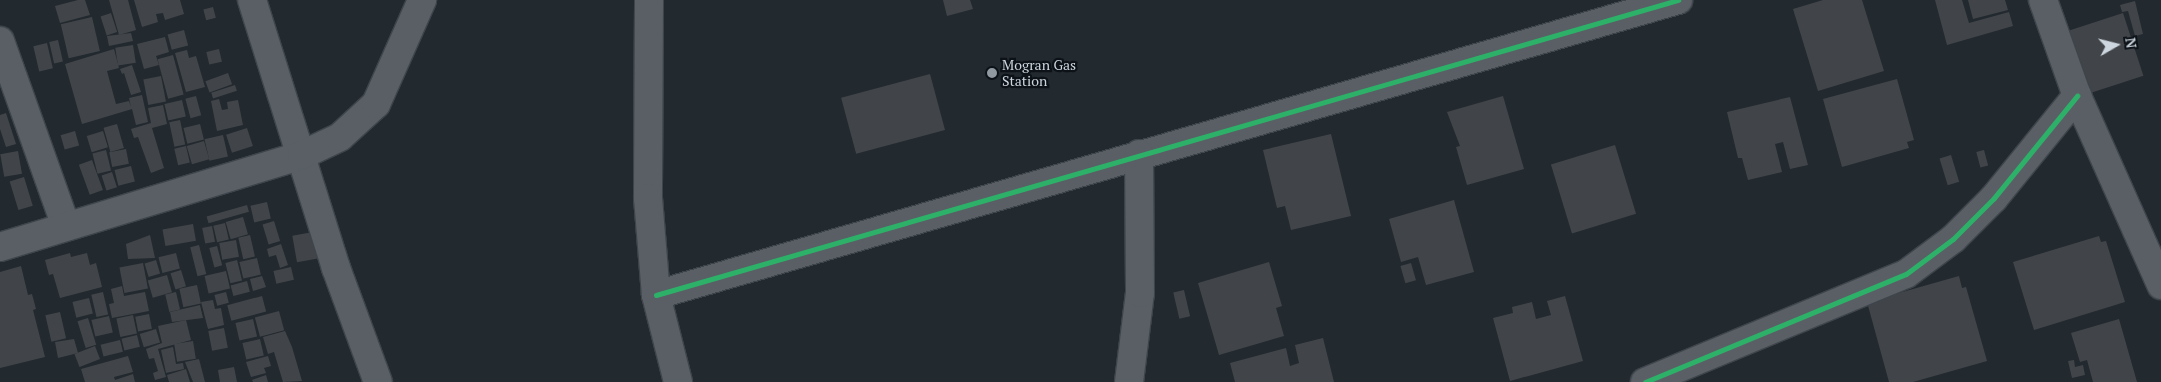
<!DOCTYPE html>
<style>
body{margin:0}
#map{position:relative;width:2161px;height:382px;overflow:hidden;background:#22292f;font-family:"PT Serif",serif}
div>[style]{position:absolute}
.building>*{inset:0;background:#41454a;transform-origin:0 0}
.roads{filter:drop-shadow(1px 0 #3e454b) drop-shadow(-1px 0 #3e454b) drop-shadow(0 1px #3e454b) drop-shadow(0 -1px #3e454b)}
.minor>*{height:28px;margin:-14px;padding:0 14px;transform-origin:14px;border-radius:14px;background:#595f65}
.cycleway>*{height:5px;margin:-2.5px;padding:0 2.5px;transform-origin:2.5px;border-radius:2.5px;background:#2db169}
.dots>*{width:14px;height:14px;translate:-50% -50%;box-sizing:border-box;border:2px solid #0c1217;border-radius:50%}
span{translate:-50% -50%;white-space:nowrap;text-align:center;line-height:1.15;-webkit-text-stroke:4.5px #0c1217;paint-order:stroke}
.poi-label{font-size:14px;color:#cdd6de}
.left{translate:0 -50%;text-align:left}
.north{position:absolute;left:2091px;top:20px;width:50px;height:50px;-webkit-text-stroke:4px #0c1217;paint-order:stroke;rotate:82deg;font-size:14px;font-weight:700;line-height:20px;text-align:center;color:#cdd6de}
.north::after{content:'';display:block;margin:auto;width:18px;height:22px;background:#cdd6de;clip-path:polygon(50% 0,100% 100%,50% 72%,0 100%)}
</style>
<div id="map">
<div class="building">
<i style="clip-path:polygon(78px 0,85px 0,90px 15px,60px 23px,55px 6px)"></i>
<i style="clip-path:polygon(109px 0,128px 0,136px 30px,119px 35px)"></i>
<i style="clip-path:polygon(134px 0,180px 0,184px 14px,165px 20px,163px 13px,156px 14px,158px 22px,142px 27px)"></i>
<i style="clip-path:polygon(943px 0,970px 0,973px 9px,947px 16px)"></i>
<i style="clip-path:polygon(1823px 0,1862px 0,1884px 71px,1818px 91px,1793px 9px)"></i>
<i style="clip-path:polygon(1935px 0,1962px 0,1969px 23px,2009px 12px,2013px 26px,1947px 45px)"></i>
<i style="clip-path:polygon(1968px 0,2005px 0,2008px 10px,1973px 19px)"></i>
<i style="clip-path:polygon(2135px 1px,2143px 34px,2135px 36px,2128px 11px,2122px 12px,2120px 5px)"></i>
<i style="left:213px;top:7px;width:11px;height:10px;rotate:75deg"></i>
<i style="left:111px;top:13px;width:20px;height:11px;rotate:72deg"></i>
<i style="left:2123px;top:13px;width:66px;height:63px;rotate:72deg"></i>
<i style="left:92px;top:17px;width:35px;height:32px;rotate:77deg"></i>
<i style="left:184px;top:30px;width:16px;height:17px;rotate:75deg"></i>
<i style="clip-path:polygon(131px 33px,133px 41px,109px 46px,107px 36px)"></i>
<i style="clip-path:polygon(165px 37px,169px 52px,156px 56px,159px 65px,144px 69px,137px 44px)"></i>
<i style="left:58px;top:40px;width:22px;height:9px;rotate:77deg"></i>
<i style="left:47px;top:43px;width:26px;height:14px;rotate:77deg"></i>
<i style="left:133px;top:45px;width:18px;height:18px;rotate:81deg"></i>
<i style="clip-path:polygon(114px 49px,119px 68px,107px 71px,116px 104px,129px 101px,131px 107px,129px 98px,142px 95px,148px 122px,136px 125px,132px 109px,82px 124px,65px 64px)"></i>
<i style="left:219px;top:49px;width:13px;height:13px;rotate:77deg"></i>
<i style="clip-path:polygon(187px 50px,189px 58px,196px 56px,205px 87px,186px 92px,175px 53px)"></i>
<i style="left:173px;top:55px;width:41px;height:16px;rotate:75deg"></i>
<i style="clip-path:polygon(132px 65px,141px 92px,131px 95px,124px 73px,122px 74px,120px 69px)"></i>
<i style="left:228px;top:73px;width:12px;height:24px;rotate:70deg"></i>
<i style="left:930px;top:74px;width:58px;height:92px;rotate:75deg"></i>
<i style="left:161px;top:76px;width:26px;height:18px;rotate:79deg"></i>
<i style="clip-path:polygon(1897px 79px,1914px 140px,1907px 142px,1909px 148px,1842px 167px,1823px 99px)"></i>
<i style="left:235px;top:85px;width:6px;height:25px;rotate:72deg"></i>
<i style="left:196px;top:96px;width:20px;height:11px;rotate:75deg"></i>
<i style="clip-path:polygon(1503px 96px,1524px 169px,1467px 185px,1456px 147px,1460px 146px,1447px 112px)"></i>
<i style="clip-path:polygon(1790px 97px,1808px 165px,1790px 169px,1783px 142px,1775px 144px,1782px 172px,1748px 180px,1742px 158px,1738px 158px,1727px 112px)"></i>
<i style="clip-path:polygon(219px 99px,222px 110px,228px 109px,227px 102px,238px 100px,243px 125px,217px 131px,211px 101px)"></i>
<i style="left:182px;top:100px;width:17px;height:18px;rotate:77deg"></i>
<i style="clip-path:polygon(163px 105px,167px 124px,152px 128px,164px 168px,151px 173px,138px 137px,134px 138px,131px 129px,151px 123px,148px 108px)"></i>
<i style="clip-path:polygon(6px 113px,16px 144px,6px 147px,0 129px,0 115px)"></i>
<i style="left:180px;top:120px;width:25px;height:11px;rotate:78deg"></i>
<i style="left:117px;top:124px;width:25px;height:14px;rotate:74deg"></i>
<i style="left:200px;top:124px;width:16px;height:17px;rotate:76deg"></i>
<i style="left:247px;top:128px;width:19px;height:22px;rotate:72deg"></i>
<i style="left:75px;top:131px;width:15px;height:15px;rotate:74deg"></i>
<i style="left:103px;top:131px;width:17px;height:17px;rotate:73deg"></i>
<i style="clip-path:polygon(1331px 134px,1351px 216px,1291px 230px,1285px 206px,1277px 208px,1263px 150px)"></i>
<i style="left:223px;top:135px;width:22px;height:19px;rotate:77deg"></i>
<i style="left:204px;top:141px;width:19px;height:18px;rotate:74deg"></i>
<i style="left:1615px;top:145px;width:72px;height:67px;rotate:73deg"></i>
<i style="left:186px;top:146px;width:17px;height:12px;rotate:77deg"></i>
<i style="left:126px;top:149px;width:15px;height:17px;rotate:79deg"></i>
<i style="left:106px;top:150px;width:21px;height:14px;rotate:76deg"></i>
<i style="left:1984px;top:150px;width:16px;height:8px;rotate:75deg"></i>
<i style="left:18px;top:151px;width:23px;height:18px;rotate:80deg"></i>
<i style="left:1951px;top:155px;width:28px;height:12px;rotate:73deg"></i>
<i style="left:92px;top:160px;width:32px;height:14px;rotate:70deg"></i>
<i style="left:131px;top:166px;width:16px;height:17px;rotate:76deg"></i>
<i style="left:112px;top:172px;width:16px;height:11px;rotate:72deg"></i>
<i style="left:24px;top:177px;width:30px;height:15px;rotate:73deg"></i>
<i style="clip-path:polygon(1454px 200px,1474px 272px,1426px 285px,1418px 257px,1401px 262px,1389px 219px)"></i>
<i style="left:267px;top:202px;width:17px;height:17px;rotate:77deg"></i>
<i style="left:247px;top:205px;width:7px;height:42px;rotate:74deg"></i>
<i style="left:243px;top:217px;width:18px;height:18px;rotate:74deg"></i>
<i style="left:274px;top:221px;width:21px;height:12px;rotate:73deg"></i>
<i style="left:225px;top:223px;width:17px;height:12px;rotate:77deg"></i>
<i style="left:193px;top:224px;width:17px;height:31px;rotate:80deg"></i>
<i style="left:212px;top:226px;width:16px;height:10px;rotate:79deg"></i>
<i style="left:313px;top:232px;width:27px;height:21px;rotate:80deg"></i>
<i style="clip-path:polygon(150px 235px,155px 258px,128px 259px,126px 244px)"></i>
<i style="left:250px;top:235px;width:22px;height:12px;rotate:77deg"></i>
<i style="clip-path:polygon(2099px 236px,2101px 242px,2106px 241px,2125px 302px,2034px 330px,2013px 262px)"></i>
<i style="left:236px;top:240px;width:17px;height:17px;rotate:80deg"></i>
<i style="clip-path:polygon(281px 244px,288px 265px,280px 268px,276px 255px,269px 257px,267px 249px)"></i>
<i style="left:199px;top:245px;width:30px;height:9px;rotate:76deg"></i>
<i style="left:217px;top:246px;width:20px;height:8px;rotate:75deg"></i>
<i style="clip-path:polygon(70px 253px,71px 257px,87px 253px,90px 265px,96px 263px,102px 287px,60px 298px,53px 274px,49px 275px,45px 260px)"></i>
<i style="left:176px;top:253px;width:16px;height:18px;rotate:76deg"></i>
<i style="left:257px;top:258px;width:17px;height:18px;rotate:77deg"></i>
<i style="left:156px;top:260px;width:14px;height:12px;rotate:73deg"></i>
<i style="left:237px;top:260px;width:21px;height:12px;rotate:76deg"></i>
<i style="clip-path:polygon(1269px 262px,1282px 306px,1276px 308px,1284px 336px,1219px 355px,1198px 283px)"></i>
<i style="left:143px;top:263px;width:26px;height:24px;rotate:79deg"></i>
<i style="left:1411px;top:263px;width:18px;height:11px;rotate:74deg"></i>
<i style="clip-path:polygon(21px 266px,28px 295px,32px 294px,36px 309px,33px 310px,45px 357px,0 368px,0 272px)"></i>
<i style="left:291px;top:267px;width:13px;height:18px;rotate:77deg"></i>
<i style="left:181px;top:270px;width:17px;height:11px;rotate:73deg"></i>
<i style="left:226px;top:271px;width:18px;height:22px;rotate:77deg"></i>
<i style="left:167px;top:275px;width:18px;height:20px;rotate:74deg"></i>
<i style="clip-path:polygon(262px 276px,266px 287px,253px 291px,250px 279px)"></i>
<i style="clip-path:polygon(1959px 276px,1962px 288px,1966px 287px,1987px 361px,1913px 382px,1889px 382px,1867px 302px)"></i>
<i style="left:247px;top:281px;width:11px;height:17px;rotate:75deg"></i>
<i style="left:197px;top:285px;width:19px;height:18px;rotate:78deg"></i>
<i style="clip-path:polygon(122px 286px,124px 296px,145px 292px,149px 311px,112px 318px,109px 304px,114px 303px,111px 289px)"></i>
<i style="left:1184px;top:290px;width:27px;height:11px;rotate:77deg"></i>
<i style="left:103px;top:292px;width:23px;height:12px;rotate:77deg"></i>
<i style="left:176px;top:292px;width:18px;height:11px;rotate:77deg"></i>
<i style="left:226px;top:292px;width:11px;height:12px;rotate:75deg"></i>
<i style="left:262px;top:296px;width:16px;height:36px;rotate:75deg"></i>
<i style="clip-path:polygon(1565px 296px,1583px 361px,1510px 381px,1493px 318px,1513px 313px,1512px 307px,1532px 302px,1536px 319px,1551px 315px,1547px 301px)"></i>
<i style="left:89px;top:298px;width:16px;height:17px;rotate:76deg"></i>
<i style="clip-path:polygon(213px 300px,215px 309px,221px 308px,224px 325px,208px 329px,201px 302px)"></i>
<i style="clip-path:polygon(200px 305px,203px 318px,172px 322px,170px 312px)"></i>
<i style="left:279px;top:311px;width:20px;height:25px;rotate:75deg"></i>
<i style="left:60px;top:312px;width:27px;height:15px;rotate:77deg"></i>
<i style="left:149px;top:314px;width:15px;height:14px;rotate:79deg"></i>
<i style="left:133px;top:315px;width:19px;height:17px;rotate:78deg"></i>
<i style="left:109px;top:316px;width:17px;height:18px;rotate:77deg"></i>
<i style="left:88px;top:318px;width:28px;height:11px;rotate:73deg"></i>
<i style="left:253px;top:319px;width:18px;height:18px;rotate:77deg"></i>
<i style="clip-path:polygon(2119px 319px,2137px 382px,2093px 382px,2087px 360px,2080px 362px,2071px 333px)"></i>
<i style="clip-path:polygon(186px 320px,191px 340px,158px 349px,166px 377px,155px 380px,153px 373px,158px 371px,154px 358px,149px 359px,146px 349px,162px 343px,158px 326px)"></i>
<i style="left:224px;top:328px;width:20px;height:16px;rotate:79deg"></i>
<i style="left:156px;top:329px;width:14px;height:17px;rotate:73deg"></i>
<i style="clip-path:polygon(285px 331px,292px 347px,302px 381px,283px 382px,274px 352px,268px 354px,263px 337px)"></i>
<i style="left:137px;top:335px;width:12px;height:16px;rotate:76deg"></i>
<i style="clip-path:polygon(1323px 338px,1334px 382px,1235px 382px,1230px 363px,1286px 348px,1290px 366px,1299px 363px,1295px 345px)"></i>
<i style="clip-path:polygon(74px 339px,78px 353px,58px 358px,55px 342px)"></i>
<i style="left:260px;top:339px;width:17px;height:18px;rotate:77deg"></i>
<i style="left:120px;top:340px;width:12px;height:20px;rotate:76deg"></i>
<i style="left:193px;top:341px;width:18px;height:19px;rotate:81deg"></i>
<i style="left:95px;top:346px;width:14px;height:22px;rotate:69deg"></i>
<i style="clip-path:polygon(173px 347px,176px 364px,183px 363px,184px 369px,166px 373px,161px 350px)"></i>
<i style="clip-path:polygon(128px 356px,133px 372px,114px 377px,115px 380px,133px 374px,135px 382px,85px 382px,81px 369px)"></i>
<i style="clip-path:polygon(268px 356px,271px 366px,264px 368px,266px 373px,251px 377px,246px 362px)"></i>
<i style="clip-path:polygon(199px 359px,205px 382px,193px 382px,185px 362px)"></i>
<i style="clip-path:polygon(2074px 360px,2075px 367px,2083px 365px,2085px 375px,2072px 378px,2068px 361px)"></i>
<i style="clip-path:polygon(234px 367px,237px 382px,220px 382px,218px 370px)"></i>
<i style="clip-path:polygon(186px 369px,190px 382px,169px 382px,167px 375px)"></i>
<i style="clip-path:polygon(266px 375px,268px 382px,253px 382px,252px 380px)"></i>
</div>
<div class="roads">
<div class="minor">
<i style="left:252px;top:0;width:281px;rotate:72.6deg"></i>
<i style="left:336px;top:268px;width:121px;rotate:69.8deg"></i>
<i style="left:649px;top:0;width:198px;rotate:90.3deg"></i>
<i style="left:648px;top:198px;width:97px;rotate:85.3deg"></i>
<i style="left:656px;top:295px;width:90px;rotate:75.8deg"></i>
<i style="left:2043px;top:0;width:102px;rotate:70.5deg"></i>
<i style="left:2077px;top:96px;width:207px;rotate:66deg"></i>
<i style="left:0;top:41px;width:194px;rotate:70.4deg"></i>
<i style="left:0;top:247px;width:316px;rotate:-16.9deg"></i>
<i style="left:302px;top:155px;width:42px;rotate:-25.3deg"></i>
<i style="left:340px;top:137px;width:49px;rotate:-42.5deg"></i>
<i style="left:376px;top:104px;width:114px;rotate:-66.1deg"></i>
<i style="left:656px;top:295px;width:1064px;rotate:-16.1deg"></i>
<i style="left:1129px;top:382px;width:90px;rotate:-83deg"></i>
<i style="left:1140px;top:293px;width:139px;rotate:-90.4deg"></i>
<i style="left:1645px;top:382px;width:282px;rotate:-22.5deg"></i>
<i style="left:1906px;top:274px;width:59px;rotate:-36.7deg"></i>
<i style="left:1953px;top:239px;width:58px;rotate:-45deg"></i>
<i style="left:1994px;top:198px;width:132px;rotate:-50.9deg"></i>
</div>
</div>
<div class="cycleway">
<i style="left:656px;top:295px;width:1064px;rotate:-16.1deg"></i>
<i style="left:1645px;top:382px;width:282px;rotate:-22.5deg"></i>
<i style="left:1906px;top:274px;width:59px;rotate:-36.7deg"></i>
<i style="left:1953px;top:239px;width:58px;rotate:-45deg"></i>
<i style="left:1994px;top:198px;width:132px;rotate:-50.9deg"></i>
</div>
<div class="dots">
<i style="left:992px;top:73px;background:#9199a1"></i>
</div>
<div class="poi-label">
<span class="left" style="left:1002px;top:73px">Mogran Gas<br>Station</span>
</div>
<div class="north">N</div>
</div>
